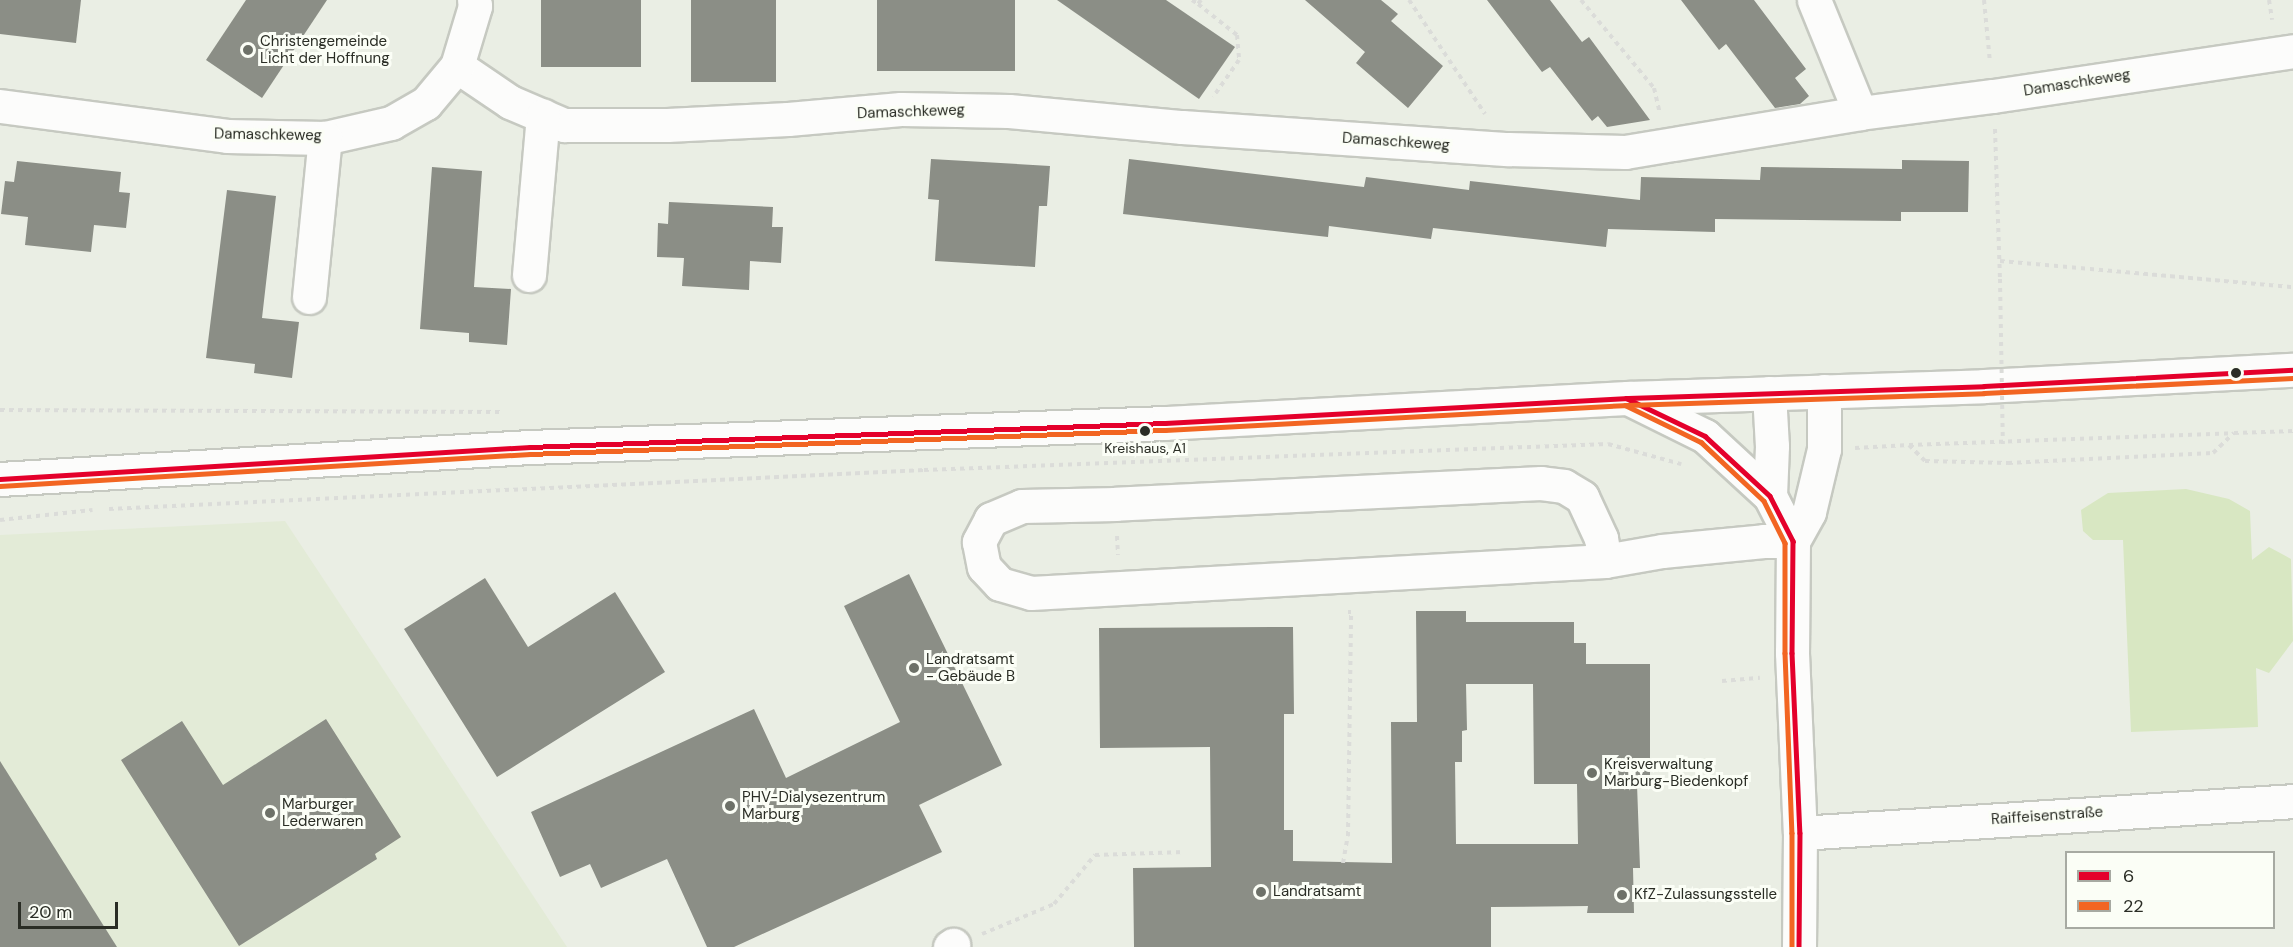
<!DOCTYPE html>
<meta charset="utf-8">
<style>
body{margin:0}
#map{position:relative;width:2293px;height:947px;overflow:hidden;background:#eaeee4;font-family:"DM Sans",sans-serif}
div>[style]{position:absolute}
.built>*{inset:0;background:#e3ebd7}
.green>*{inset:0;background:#d8e7c2}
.building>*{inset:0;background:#8b8e86;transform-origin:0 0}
.path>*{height:4px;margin-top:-2px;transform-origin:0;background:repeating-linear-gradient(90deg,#dbdcd9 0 4.5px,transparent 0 9px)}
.roads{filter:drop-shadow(2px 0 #c6c9c1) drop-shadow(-2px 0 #c6c9c1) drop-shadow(0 2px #c6c9c1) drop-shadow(0 -2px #c6c9c1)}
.minor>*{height:33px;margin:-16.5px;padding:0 16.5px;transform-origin:16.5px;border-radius:16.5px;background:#fcfcfb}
.major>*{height:33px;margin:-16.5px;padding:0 16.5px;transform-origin:16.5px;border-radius:16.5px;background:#fcfcfb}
.path-bridge>*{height:4px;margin-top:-2px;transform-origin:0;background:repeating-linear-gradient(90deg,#dbdcd9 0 4.5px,transparent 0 9px)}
.bus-1>*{height:4.5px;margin:-2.25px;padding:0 2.25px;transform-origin:2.25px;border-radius:2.25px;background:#e4002b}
.bus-2>*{height:4.5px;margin:-2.25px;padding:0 2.25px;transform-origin:2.25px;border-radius:2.25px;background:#f26522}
.dots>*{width:16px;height:16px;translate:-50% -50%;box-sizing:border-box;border:3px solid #fbfef6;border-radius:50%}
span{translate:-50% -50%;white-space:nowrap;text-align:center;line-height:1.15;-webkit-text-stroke:6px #fbfef6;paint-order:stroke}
.bus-label{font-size:14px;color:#2a2d25}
.poi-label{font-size:15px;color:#2a2d25}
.left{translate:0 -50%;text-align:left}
.street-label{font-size:15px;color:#2a2d25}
.legend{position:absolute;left:2065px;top:851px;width:210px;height:78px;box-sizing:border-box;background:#fbfef6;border:2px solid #a7aaa2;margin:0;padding:8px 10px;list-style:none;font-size:18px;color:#2a2d25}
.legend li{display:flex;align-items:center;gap:12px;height:30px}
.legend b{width:30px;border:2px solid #a7aaa2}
.scale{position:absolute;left:18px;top:902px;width:100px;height:27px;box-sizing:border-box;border:3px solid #2a2d25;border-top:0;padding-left:8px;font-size:18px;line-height:21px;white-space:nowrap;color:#2a2d25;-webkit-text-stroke:4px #fbfef6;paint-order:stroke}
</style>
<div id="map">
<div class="built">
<i style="clip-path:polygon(285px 521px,567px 947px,0 947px,0 535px)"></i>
</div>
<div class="green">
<i style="clip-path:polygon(2186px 489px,2229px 499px,2250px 511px,2252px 560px,2269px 547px,2291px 559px,2293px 641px,2269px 673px,2256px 668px,2258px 727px,2131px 732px,2123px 540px,2093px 540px,2083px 531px,2081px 510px,2108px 493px)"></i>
</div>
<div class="building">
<i style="clip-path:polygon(0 0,81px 0,76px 43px,0 34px)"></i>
<i style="clip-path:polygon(246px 0,327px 0,262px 98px,206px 60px)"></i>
<i style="left:541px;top:0;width:100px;height:67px"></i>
<i style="left:691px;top:0;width:85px;height:82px"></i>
<i style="left:877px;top:0;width:138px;height:71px"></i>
<i style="clip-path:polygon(1057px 0,1166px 0,1235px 47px,1199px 99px)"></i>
<i style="clip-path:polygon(1305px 0,1381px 0,1398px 14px,1391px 21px,1443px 66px,1408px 108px,1356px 63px,1365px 52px)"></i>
<i style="clip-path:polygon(1487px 0,1550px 0,1582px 42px,1589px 37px,1650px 120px,1607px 127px,1598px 116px,1592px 121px,1550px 67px,1542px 72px)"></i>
<i style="clip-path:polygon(1681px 0,1754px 0,1806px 69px,1795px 78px,1809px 96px,1800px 104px,1775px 108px,1726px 44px,1719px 50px)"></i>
<i style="clip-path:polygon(931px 159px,1050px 166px,1047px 206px,1039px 206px,1035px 267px,935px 261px,939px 200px,928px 199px)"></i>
<i style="clip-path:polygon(1129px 159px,1364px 187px,1366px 177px,1469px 190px,1470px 181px,1640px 200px,1641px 177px,1760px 180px,1761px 167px,1902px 169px,1902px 160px,1969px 161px,1968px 212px,1901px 212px,1901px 221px,1715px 219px,1715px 232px,1608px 229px,1606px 247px,1433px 228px,1431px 239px,1329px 226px,1328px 237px,1123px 214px)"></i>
<i style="clip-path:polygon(17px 161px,121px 172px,119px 192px,130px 193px,126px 228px,94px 225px,91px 252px,25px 245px,28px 217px,1px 214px,5px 181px,14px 182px)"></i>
<i style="clip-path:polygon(432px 167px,482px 171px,474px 287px,511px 289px,507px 345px,469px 342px,469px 333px,420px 329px)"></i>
<i style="clip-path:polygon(227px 190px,276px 196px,262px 318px,299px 322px,292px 378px,254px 373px,255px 364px,206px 358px)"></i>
<i style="clip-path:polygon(669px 202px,773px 207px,772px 227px,783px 227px,781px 263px,750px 261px,749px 290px,682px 286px,684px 258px,657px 257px,658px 223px,668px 224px)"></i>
<i style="clip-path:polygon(909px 574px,1002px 765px,919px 805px,942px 852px,734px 947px,707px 947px,667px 859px,601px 888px,590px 864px,560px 877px,531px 812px,754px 709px,786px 778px,900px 722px,844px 606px)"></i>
<i style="clip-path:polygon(485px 578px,528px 647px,615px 592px,665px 672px,497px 777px,404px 629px)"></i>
<i style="clip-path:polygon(evenodd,1416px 611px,1466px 611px,1466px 622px,1574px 622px,1574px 643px,1586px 643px,1586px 664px,1650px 664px,1650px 783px,1637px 784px,1640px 868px,1633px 868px,1634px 913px,1587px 913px,1588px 906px,1491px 907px,1491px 947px,1134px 947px,1133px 868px,1211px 867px,1210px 747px,1100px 748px,1099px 628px,1293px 627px,1294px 714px,1284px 714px,1284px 830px,1293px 830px,1293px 861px,1392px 863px,1391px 722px,1417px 722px,1416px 611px,1466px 684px,1533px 684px,1534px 784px,1577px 784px,1578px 844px,1456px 844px,1455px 762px,1462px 762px,1462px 731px,1467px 730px,1466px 684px)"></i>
<i style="clip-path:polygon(326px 719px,401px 837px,375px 854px,377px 859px,239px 946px,121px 760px,182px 721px,223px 785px)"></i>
<i style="clip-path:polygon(0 761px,117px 947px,0 947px)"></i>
</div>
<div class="path">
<i style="left:1192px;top:0;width:7px;rotate:34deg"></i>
<i style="left:1201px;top:0;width:5px;rotate:127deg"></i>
<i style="left:1198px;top:4px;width:50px;rotate:38.5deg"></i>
<i style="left:1237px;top:35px;width:25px;rotate:85deg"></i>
<i style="left:1239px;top:60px;width:45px;rotate:125.1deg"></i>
<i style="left:1409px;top:0;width:137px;rotate:56.3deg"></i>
<i style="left:1581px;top:0;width:114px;rotate:50.3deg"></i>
<i style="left:1654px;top:88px;width:26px;rotate:77deg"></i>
<i style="left:1984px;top:0;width:62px;rotate:84.5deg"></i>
<i style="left:2269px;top:0;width:20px;rotate:81deg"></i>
<i style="left:1995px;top:129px;width:150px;rotate:88.1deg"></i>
<i style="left:2000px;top:261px;width:294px;rotate:5.1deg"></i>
<i style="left:0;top:410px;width:503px;rotate:0.23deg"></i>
<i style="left:1909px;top:445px;width:324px;rotate:-2.1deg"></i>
<i style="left:1855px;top:448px;width:54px;rotate:-3.2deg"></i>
<i style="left:1909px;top:445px;width:23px;rotate:45deg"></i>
<i style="left:1925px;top:461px;width:83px;rotate:1.4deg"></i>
<i style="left:2008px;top:463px;width:205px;rotate:-2.8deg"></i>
<i style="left:2213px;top:453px;width:29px;rotate:-44deg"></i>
<i style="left:2234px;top:433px;width:59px;rotate:-1.9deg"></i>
<i style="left:109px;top:509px;width:816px;rotate:-2.74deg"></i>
<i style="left:924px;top:470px;width:684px;rotate:-2.18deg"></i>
<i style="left:1608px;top:444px;width:76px;rotate:15.3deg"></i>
<i style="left:0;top:520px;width:93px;rotate:-6.2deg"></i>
<i style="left:1117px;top:536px;width:19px;rotate:87deg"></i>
<i style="left:1722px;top:681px;width:38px;rotate:-5deg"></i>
<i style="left:1343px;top:863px;width:27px;rotate:-80deg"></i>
<i style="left:1348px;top:836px;width:224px;rotate:-89.2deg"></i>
<i style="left:1351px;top:612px;width:3px;rotate:180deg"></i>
<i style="left:982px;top:934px;width:78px;rotate:-22.6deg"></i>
<i style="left:1054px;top:904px;width:64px;rotate:-50.1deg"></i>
<i style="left:1095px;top:855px;width:89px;rotate:-1.9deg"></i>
</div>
<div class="roads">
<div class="minor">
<i style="left:1814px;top:0;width:122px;rotate:67.8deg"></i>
<i style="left:457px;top:66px;width:64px;rotate:34.2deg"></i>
<i style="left:510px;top:102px;width:59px;rotate:23.1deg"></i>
<i style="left:564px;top:125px;width:103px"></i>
<i style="left:667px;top:125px;width:121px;rotate:-2.8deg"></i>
<i style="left:788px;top:119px;width:113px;rotate:-5.1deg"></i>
<i style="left:901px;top:109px;width:108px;rotate:1.1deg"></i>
<i style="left:1009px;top:111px;width:174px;rotate:5.3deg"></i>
<i style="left:1182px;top:127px;width:327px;rotate:3.9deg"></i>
<i style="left:1508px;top:149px;width:117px;rotate:1.5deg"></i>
<i style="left:1625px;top:152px;width:238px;rotate:-9.4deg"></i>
<i style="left:1860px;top:113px;width:134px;rotate:-7.3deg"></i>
<i style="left:1993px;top:96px;width:303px;rotate:-8.5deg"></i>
<i style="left:0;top:106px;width:229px;rotate:7.5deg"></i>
<i style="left:227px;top:136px;width:98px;rotate:1.2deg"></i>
<i style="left:325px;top:138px;width:68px;rotate:-12.8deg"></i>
<i style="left:391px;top:123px;width:40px;rotate:-29.7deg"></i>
<i style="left:426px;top:103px;width:48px;rotate:-50deg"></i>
<i style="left:457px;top:66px;width:63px;rotate:-73.3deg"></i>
<i style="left:475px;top:6px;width:6px;rotate:-99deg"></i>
<i style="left:529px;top:275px;width:160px;rotate:-85deg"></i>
<i style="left:309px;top:297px;width:160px;rotate:-84.3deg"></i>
<i style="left:1769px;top:393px;width:53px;rotate:86.8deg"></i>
<i style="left:1772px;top:446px;width:50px;rotate:92.3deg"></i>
<i style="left:1628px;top:398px;width:86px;rotate:26.3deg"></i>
<i style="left:1705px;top:436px;width:88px;rotate:42.7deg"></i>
<i style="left:1770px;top:496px;width:51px;rotate:62.9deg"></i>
<i style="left:1793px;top:541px;width:112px;rotate:90.5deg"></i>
<i style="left:1792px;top:653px;width:180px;rotate:87.5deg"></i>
<i style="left:1800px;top:833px;width:114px;rotate:90.5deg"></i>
<i style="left:1793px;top:541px;width:33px;rotate:-61deg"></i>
<i style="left:1809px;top:512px;width:65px;rotate:-76.6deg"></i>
<i style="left:1824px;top:449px;width:58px;rotate:-90deg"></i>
<i style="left:1605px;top:561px;width:23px;rotate:-100deg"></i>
<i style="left:1601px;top:538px;width:45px;rotate:-114.9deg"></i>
<i style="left:1582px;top:497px;width:21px;rotate:-149deg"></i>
<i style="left:1564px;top:486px;width:23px;rotate:-173deg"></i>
<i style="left:1541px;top:483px;width:426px;rotate:177.2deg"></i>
<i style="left:1116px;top:504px;width:94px;rotate:178.8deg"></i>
<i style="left:1022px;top:506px;width:34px;rotate:157deg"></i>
<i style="left:991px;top:519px;width:26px;rotate:118deg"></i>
<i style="left:979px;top:542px;width:25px;rotate:79deg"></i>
<i style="left:984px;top:567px;width:23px;rotate:47deg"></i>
<i style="left:1000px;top:584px;width:32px;rotate:16deg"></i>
<i style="left:1031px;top:593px;width:575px;rotate:-3.19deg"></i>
<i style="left:1605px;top:561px;width:58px;rotate:-10deg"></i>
<i style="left:1662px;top:551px;width:102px;rotate:-5.6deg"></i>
<i style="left:1764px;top:541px;width:29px"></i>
<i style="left:1800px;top:833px;width:494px;rotate:-3.7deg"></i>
<i style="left:950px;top:947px;width:4px;rotate:-34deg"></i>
</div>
<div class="major">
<i style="left:0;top:479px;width:531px;rotate:-3.46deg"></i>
<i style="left:530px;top:447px;width:635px;rotate:-2.16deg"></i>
<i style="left:1165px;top:423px;width:464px;rotate:-3.1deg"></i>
<i style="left:1628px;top:398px;width:356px;rotate:-1.9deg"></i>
<i style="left:1984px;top:386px;width:309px;rotate:-3deg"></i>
</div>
</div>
<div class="path-bridge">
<i style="left:2000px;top:279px;width:165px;rotate:89deg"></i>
</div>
<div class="bus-1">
<i style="left:1626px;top:398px;width:88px;rotate:25.7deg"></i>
<i style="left:1705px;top:436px;width:88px;rotate:42.7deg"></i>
<i style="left:1770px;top:496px;width:51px;rotate:62.9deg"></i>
<i style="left:1793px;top:541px;width:112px;rotate:90.5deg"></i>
<i style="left:1792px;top:653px;width:180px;rotate:87.5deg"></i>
<i style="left:1800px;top:833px;width:114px;rotate:90.5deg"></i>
<i style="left:0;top:479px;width:531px;rotate:-3.46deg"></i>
<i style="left:530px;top:447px;width:635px;rotate:-2.16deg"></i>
<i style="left:1165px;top:423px;width:464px;rotate:-3.1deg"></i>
<i style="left:1628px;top:398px;width:356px;rotate:-1.9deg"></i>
<i style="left:1984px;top:386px;width:309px;rotate:-3deg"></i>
</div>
<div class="bus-2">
<i style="left:1625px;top:405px;width:85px;rotate:26deg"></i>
<i style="left:1701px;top:442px;width:86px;rotate:43.1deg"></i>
<i style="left:1764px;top:501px;width:47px;rotate:63.4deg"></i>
<i style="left:1785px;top:543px;width:110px;rotate:90deg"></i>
<i style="left:1785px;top:653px;width:180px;rotate:87.8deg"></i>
<i style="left:1792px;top:833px;width:114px;rotate:90deg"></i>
<i style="left:0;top:486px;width:531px;rotate:-3.46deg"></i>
<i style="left:530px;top:454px;width:635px;rotate:-2.16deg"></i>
<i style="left:1165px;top:430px;width:464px;rotate:-3.1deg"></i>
<i style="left:1628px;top:405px;width:356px;rotate:-1.9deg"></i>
<i style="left:1984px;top:393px;width:309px;rotate:-2.8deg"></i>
</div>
<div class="dots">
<i style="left:248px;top:50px;background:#6d7168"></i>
<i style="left:2236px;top:373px;background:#2a2d25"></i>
<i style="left:1145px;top:431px;background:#2a2d25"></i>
<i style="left:914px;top:668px;background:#6d7168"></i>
<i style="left:1592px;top:773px;background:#6d7168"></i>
<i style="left:730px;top:806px;background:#6d7168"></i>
<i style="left:270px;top:813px;background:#6d7168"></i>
<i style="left:1261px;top:892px;background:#6d7168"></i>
<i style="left:1622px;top:895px;background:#6d7168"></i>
</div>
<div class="bus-label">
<span style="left:1145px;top:448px">Kreishaus, A1</span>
</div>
<div class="poi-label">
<span class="left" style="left:260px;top:50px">Christengemeinde<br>Licht der Hoffnung</span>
<span class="left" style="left:926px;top:668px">Landratsamt<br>- Gebäude B</span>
<span class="left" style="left:1604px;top:773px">Kreisverwaltung<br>Marburg-Biedenkopf</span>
<span class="left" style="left:742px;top:806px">PHV-Dialysezentrum<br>Marburg</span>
<span class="left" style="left:282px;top:813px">Marburger<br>Lederwaren</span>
<span class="left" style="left:1273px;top:892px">Landratsamt</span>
<span class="left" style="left:1634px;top:895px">KfZ-Zulassungsstelle</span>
</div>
<div class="street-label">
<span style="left:2077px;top:83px;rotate:-9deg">Damaschkeweg</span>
<span style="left:911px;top:112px;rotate:-2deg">Damaschkeweg</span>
<span style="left:268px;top:135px;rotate:1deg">Damaschkeweg</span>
<span style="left:1396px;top:142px;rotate:4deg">Damaschkeweg</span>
<span style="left:2047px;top:816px;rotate:-4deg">Raiffeisenstraße</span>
</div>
<ul class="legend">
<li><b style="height:8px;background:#e4002b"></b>6</li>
<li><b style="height:8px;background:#f26522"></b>22</li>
</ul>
<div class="scale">20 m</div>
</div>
